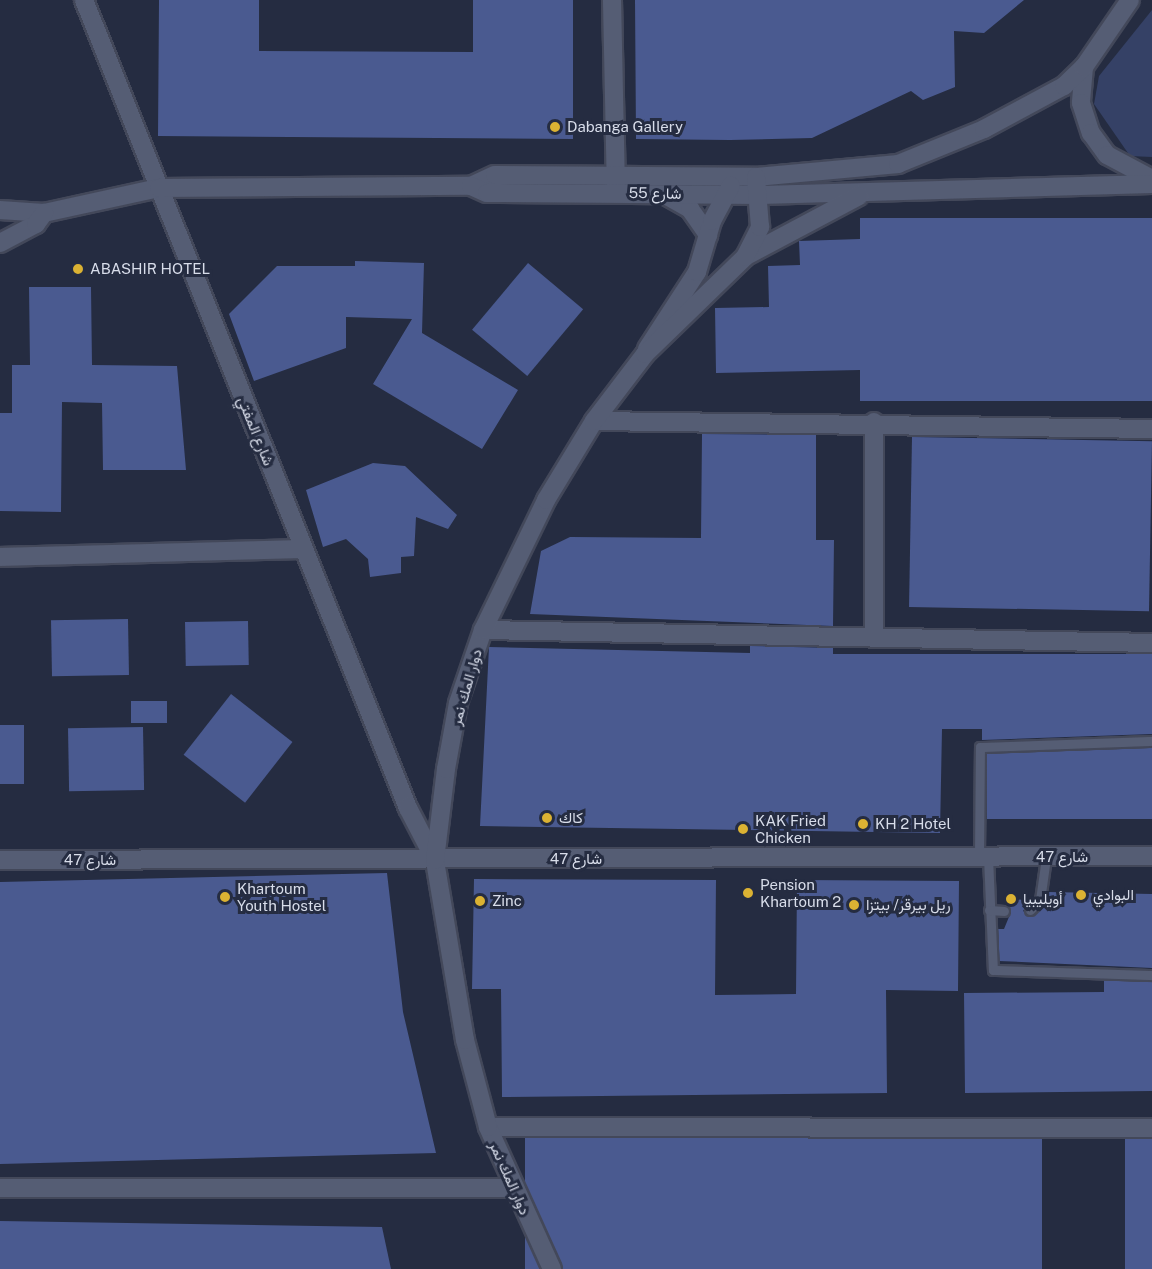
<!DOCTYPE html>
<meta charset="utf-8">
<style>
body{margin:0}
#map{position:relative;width:1152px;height:1269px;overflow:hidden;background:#252c41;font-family:"Public Sans",Vazirmatn,sans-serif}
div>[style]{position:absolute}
.green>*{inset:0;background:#354166}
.building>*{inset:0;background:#4a5a90;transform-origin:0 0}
.roads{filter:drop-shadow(2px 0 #43485a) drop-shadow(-2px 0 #43485a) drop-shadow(0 2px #43485a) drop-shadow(0 -2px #43485a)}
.lane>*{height:9px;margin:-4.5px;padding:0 4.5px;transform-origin:4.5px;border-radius:4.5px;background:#555d74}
.street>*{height:18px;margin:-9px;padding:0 9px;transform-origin:9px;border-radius:9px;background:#555d74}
.secondary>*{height:18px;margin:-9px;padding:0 9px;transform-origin:9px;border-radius:9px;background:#555d74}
.dots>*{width:16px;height:16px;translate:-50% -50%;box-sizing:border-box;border:3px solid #252c41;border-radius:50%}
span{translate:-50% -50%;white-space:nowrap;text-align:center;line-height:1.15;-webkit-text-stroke:6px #252c41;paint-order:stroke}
.poi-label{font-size:15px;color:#d8ddea}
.left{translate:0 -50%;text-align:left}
.street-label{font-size:15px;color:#d8ddea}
</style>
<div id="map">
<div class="green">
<i style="clip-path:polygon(1152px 10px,1152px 157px,1130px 156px,1094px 104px,1099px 76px)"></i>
</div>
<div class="building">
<i style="clip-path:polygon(159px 0,259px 0,259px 51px,473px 52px,473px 0,573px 0,573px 139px,158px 136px)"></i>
<i style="clip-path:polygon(635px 0,1024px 0,984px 33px,954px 31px,955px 87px,923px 100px,911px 91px,812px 138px,730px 140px,636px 139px)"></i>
<i style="clip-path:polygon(860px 218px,1152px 218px,1152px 401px,860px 401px,860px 370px,716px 373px,715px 308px,769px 307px,768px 266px,800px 265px,799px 241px,860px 239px)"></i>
<i style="clip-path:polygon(355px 261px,424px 263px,422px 333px,518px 390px,482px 449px,373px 384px,412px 319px,346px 317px,346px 348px,254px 381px,229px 314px,277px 266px,355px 266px)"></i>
<i style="left:528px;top:263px;width:72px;height:87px;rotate:40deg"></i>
<i style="clip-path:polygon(29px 287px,91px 287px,92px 365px,177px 366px,186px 470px,103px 470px,102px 403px,62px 402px,61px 512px,0 511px,0 413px,12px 413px,12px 365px,30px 365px)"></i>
<i style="clip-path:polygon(702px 434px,816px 435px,816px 540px,834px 540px,833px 626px,530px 614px,541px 551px,570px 537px,701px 538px)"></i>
<i style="left:912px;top:437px;width:240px;height:170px;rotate:1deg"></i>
<i style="clip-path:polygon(373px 463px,405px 466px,457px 515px,448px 529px,416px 517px,414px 556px,401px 557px,401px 573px,370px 577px,368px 559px,346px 539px,323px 547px,306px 490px)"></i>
<i style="left:128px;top:619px;width:56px;height:77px;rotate:89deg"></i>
<i style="left:248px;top:621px;width:44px;height:63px;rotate:89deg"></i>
<i style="clip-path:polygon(750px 646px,833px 648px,833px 654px,1152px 654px,1152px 734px,982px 740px,982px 729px,942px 729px,940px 833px,480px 826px,489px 647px,750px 653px)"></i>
<i style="left:231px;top:694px;width:78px;height:77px;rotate:38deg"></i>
<i style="left:167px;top:701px;width:22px;height:36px;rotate:90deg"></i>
<i style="left:0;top:725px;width:24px;height:59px"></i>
<i style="left:143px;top:727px;width:63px;height:75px;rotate:89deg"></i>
<i style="left:1152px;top:748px;width:71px;height:165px;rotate:90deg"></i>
<i style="clip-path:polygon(387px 873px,403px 1012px,436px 1153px,0 1164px,0 882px)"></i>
<i style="clip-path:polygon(474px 879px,716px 880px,715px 995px,796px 994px,797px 880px,959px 881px,958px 991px,886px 990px,887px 1093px,502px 1097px,501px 989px,472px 989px)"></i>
<i style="clip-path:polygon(1048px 892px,1152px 894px,1152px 968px,999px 961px,998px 929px,1004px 929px,1011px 912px,1005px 899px,1030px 900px,1023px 911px,1031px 917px,1045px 904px)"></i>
<i style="clip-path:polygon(1104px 980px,1152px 982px,1152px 1091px,965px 1093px,964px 993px,1104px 992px)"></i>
<i style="left:525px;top:1138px;width:517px;height:146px"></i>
<i style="left:1125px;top:1139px;width:27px;height:130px"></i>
<i style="clip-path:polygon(0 1221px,382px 1227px,391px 1269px,0 1269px)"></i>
</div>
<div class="roads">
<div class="lane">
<i style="left:979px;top:857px;width:110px;rotate:-89.5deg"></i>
<i style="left:980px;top:747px;width:172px;rotate:-2deg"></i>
<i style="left:988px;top:857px;width:113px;rotate:87.5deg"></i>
<i style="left:993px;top:970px;width:159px;rotate:1.8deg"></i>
<i style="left:989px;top:910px;width:15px;rotate:4deg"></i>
<i style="left:1030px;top:910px;width:14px;rotate:-45deg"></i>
<i style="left:1040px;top:900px;width:42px;rotate:-81.9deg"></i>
</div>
<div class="street">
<i style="left:612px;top:0;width:190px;rotate:88.8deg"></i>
<i style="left:594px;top:421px;width:558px;rotate:0.82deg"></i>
<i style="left:0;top:557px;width:303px;rotate:-1.5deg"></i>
<i style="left:483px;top:630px;width:669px;rotate:1.11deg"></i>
<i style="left:874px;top:635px;width:213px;rotate:-90deg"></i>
<i style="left:488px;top:1127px;width:664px;rotate:0.09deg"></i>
<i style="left:0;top:1188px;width:513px"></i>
</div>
<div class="secondary">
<i style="left:84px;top:0;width:871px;rotate:68.15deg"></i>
<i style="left:408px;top:808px;width:59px;rotate:62.6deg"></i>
<i style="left:1084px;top:67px;width:36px;rotate:95deg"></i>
<i style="left:1081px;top:103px;width:32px;rotate:72deg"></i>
<i style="left:1091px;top:133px;width:27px;rotate:54deg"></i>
<i style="left:1107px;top:155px;width:51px;rotate:28.1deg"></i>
<i style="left:471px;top:186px;width:26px;rotate:-25deg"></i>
<i style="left:495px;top:175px;width:261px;rotate:0.4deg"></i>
<i style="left:756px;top:177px;width:143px;rotate:-5.2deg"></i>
<i style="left:898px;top:164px;width:93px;rotate:-22.1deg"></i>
<i style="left:984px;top:129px;width:91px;rotate:-28.3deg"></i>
<i style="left:1064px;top:86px;width:28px;rotate:-44deg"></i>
<i style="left:1084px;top:67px;width:81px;rotate:-55.5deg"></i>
<i style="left:665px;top:195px;width:29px;rotate:29deg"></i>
<i style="left:690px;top:209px;width:32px;rotate:55deg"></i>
<i style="left:0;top:210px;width:44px;rotate:3.9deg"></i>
<i style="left:44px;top:213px;width:118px;rotate:-12.3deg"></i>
<i style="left:159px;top:188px;width:312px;rotate:-0.4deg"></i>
<i style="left:471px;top:186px;width:17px;rotate:24deg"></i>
<i style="left:487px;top:193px;width:273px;rotate:0.4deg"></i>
<i style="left:760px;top:195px;width:392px;rotate:-1.6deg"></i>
<i style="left:0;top:243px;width:41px;rotate:-27.8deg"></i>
<i style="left:36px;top:224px;width:14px;rotate:-54deg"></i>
<i style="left:746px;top:256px;width:128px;rotate:-28deg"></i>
<i style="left:647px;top:349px;width:92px;rotate:-57deg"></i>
<i style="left:697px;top:272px;width:53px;rotate:-73.6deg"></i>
<i style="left:712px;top:221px;width:40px;rotate:-62deg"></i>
<i style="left:0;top:860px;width:1152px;rotate:-0.2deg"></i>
<i style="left:552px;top:1269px;width:156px;rotate:-114.3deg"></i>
<i style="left:488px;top:1127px;width:90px;rotate:-104.8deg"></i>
<i style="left:465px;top:1040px;width:182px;rotate:-99.5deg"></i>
<i style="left:435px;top:860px;width:92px;rotate:-83.1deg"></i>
<i style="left:446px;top:769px;width:67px;rotate:-79.7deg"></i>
<i style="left:458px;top:703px;width:77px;rotate:-71.1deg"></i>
<i style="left:483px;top:630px;width:144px;rotate:-64.1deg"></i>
<i style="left:546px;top:500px;width:92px;rotate:-58.7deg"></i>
<i style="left:594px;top:421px;width:84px;rotate:-52.7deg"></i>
<i style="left:645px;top:354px;width:139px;rotate:-44.1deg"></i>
<i style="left:745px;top:257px;width:34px;rotate:-63deg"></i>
<i style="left:760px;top:227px;width:50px;rotate:-94.6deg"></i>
</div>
</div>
<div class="dots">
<i style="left:555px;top:127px;background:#dbb233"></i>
<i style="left:78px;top:269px;background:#dbb233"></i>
<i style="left:547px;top:818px;background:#dbb233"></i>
<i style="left:863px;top:824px;background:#dbb233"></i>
<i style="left:743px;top:829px;background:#dbb233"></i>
<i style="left:748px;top:893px;background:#dbb233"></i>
<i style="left:1081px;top:895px;background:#dbb233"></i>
<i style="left:225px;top:897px;background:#dbb233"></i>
<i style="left:1011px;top:899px;background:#dbb233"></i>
<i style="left:480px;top:901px;background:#dbb233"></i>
<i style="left:854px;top:905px;background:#dbb233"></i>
</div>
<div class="poi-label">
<span class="left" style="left:567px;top:127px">Dabanga Gallery</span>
<span class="left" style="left:90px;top:269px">ABASHIR HOTEL</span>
<span class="left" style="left:559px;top:818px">كاك</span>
<span class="left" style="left:755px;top:829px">KAK Fried<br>Chicken</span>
<span class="left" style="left:875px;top:824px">KH 2 Hotel</span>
<span class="left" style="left:760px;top:893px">Pension<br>Khartoum 2</span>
<span class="left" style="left:237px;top:897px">Khartoum<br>Youth Hostel</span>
<span class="left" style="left:1093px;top:895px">البوادي</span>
<span class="left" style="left:1023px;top:899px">أويليبيا</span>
<span class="left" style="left:492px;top:901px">Zinc</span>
<span class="left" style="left:866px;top:905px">ريل بيرقر/ بيتزا</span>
</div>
<div class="street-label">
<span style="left:655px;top:193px;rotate:1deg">شارع 55</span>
<span style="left:256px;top:431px;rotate:68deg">شارع المفتي</span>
<span style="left:466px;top:687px;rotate:-74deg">دوار المك نمر</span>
<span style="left:1062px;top:857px">شارع 47</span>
<span style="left:576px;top:859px">شارع 47</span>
<span style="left:90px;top:860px">شارع 47</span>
<span style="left:510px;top:1178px;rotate:66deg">دوار المك نمر</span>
</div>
</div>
